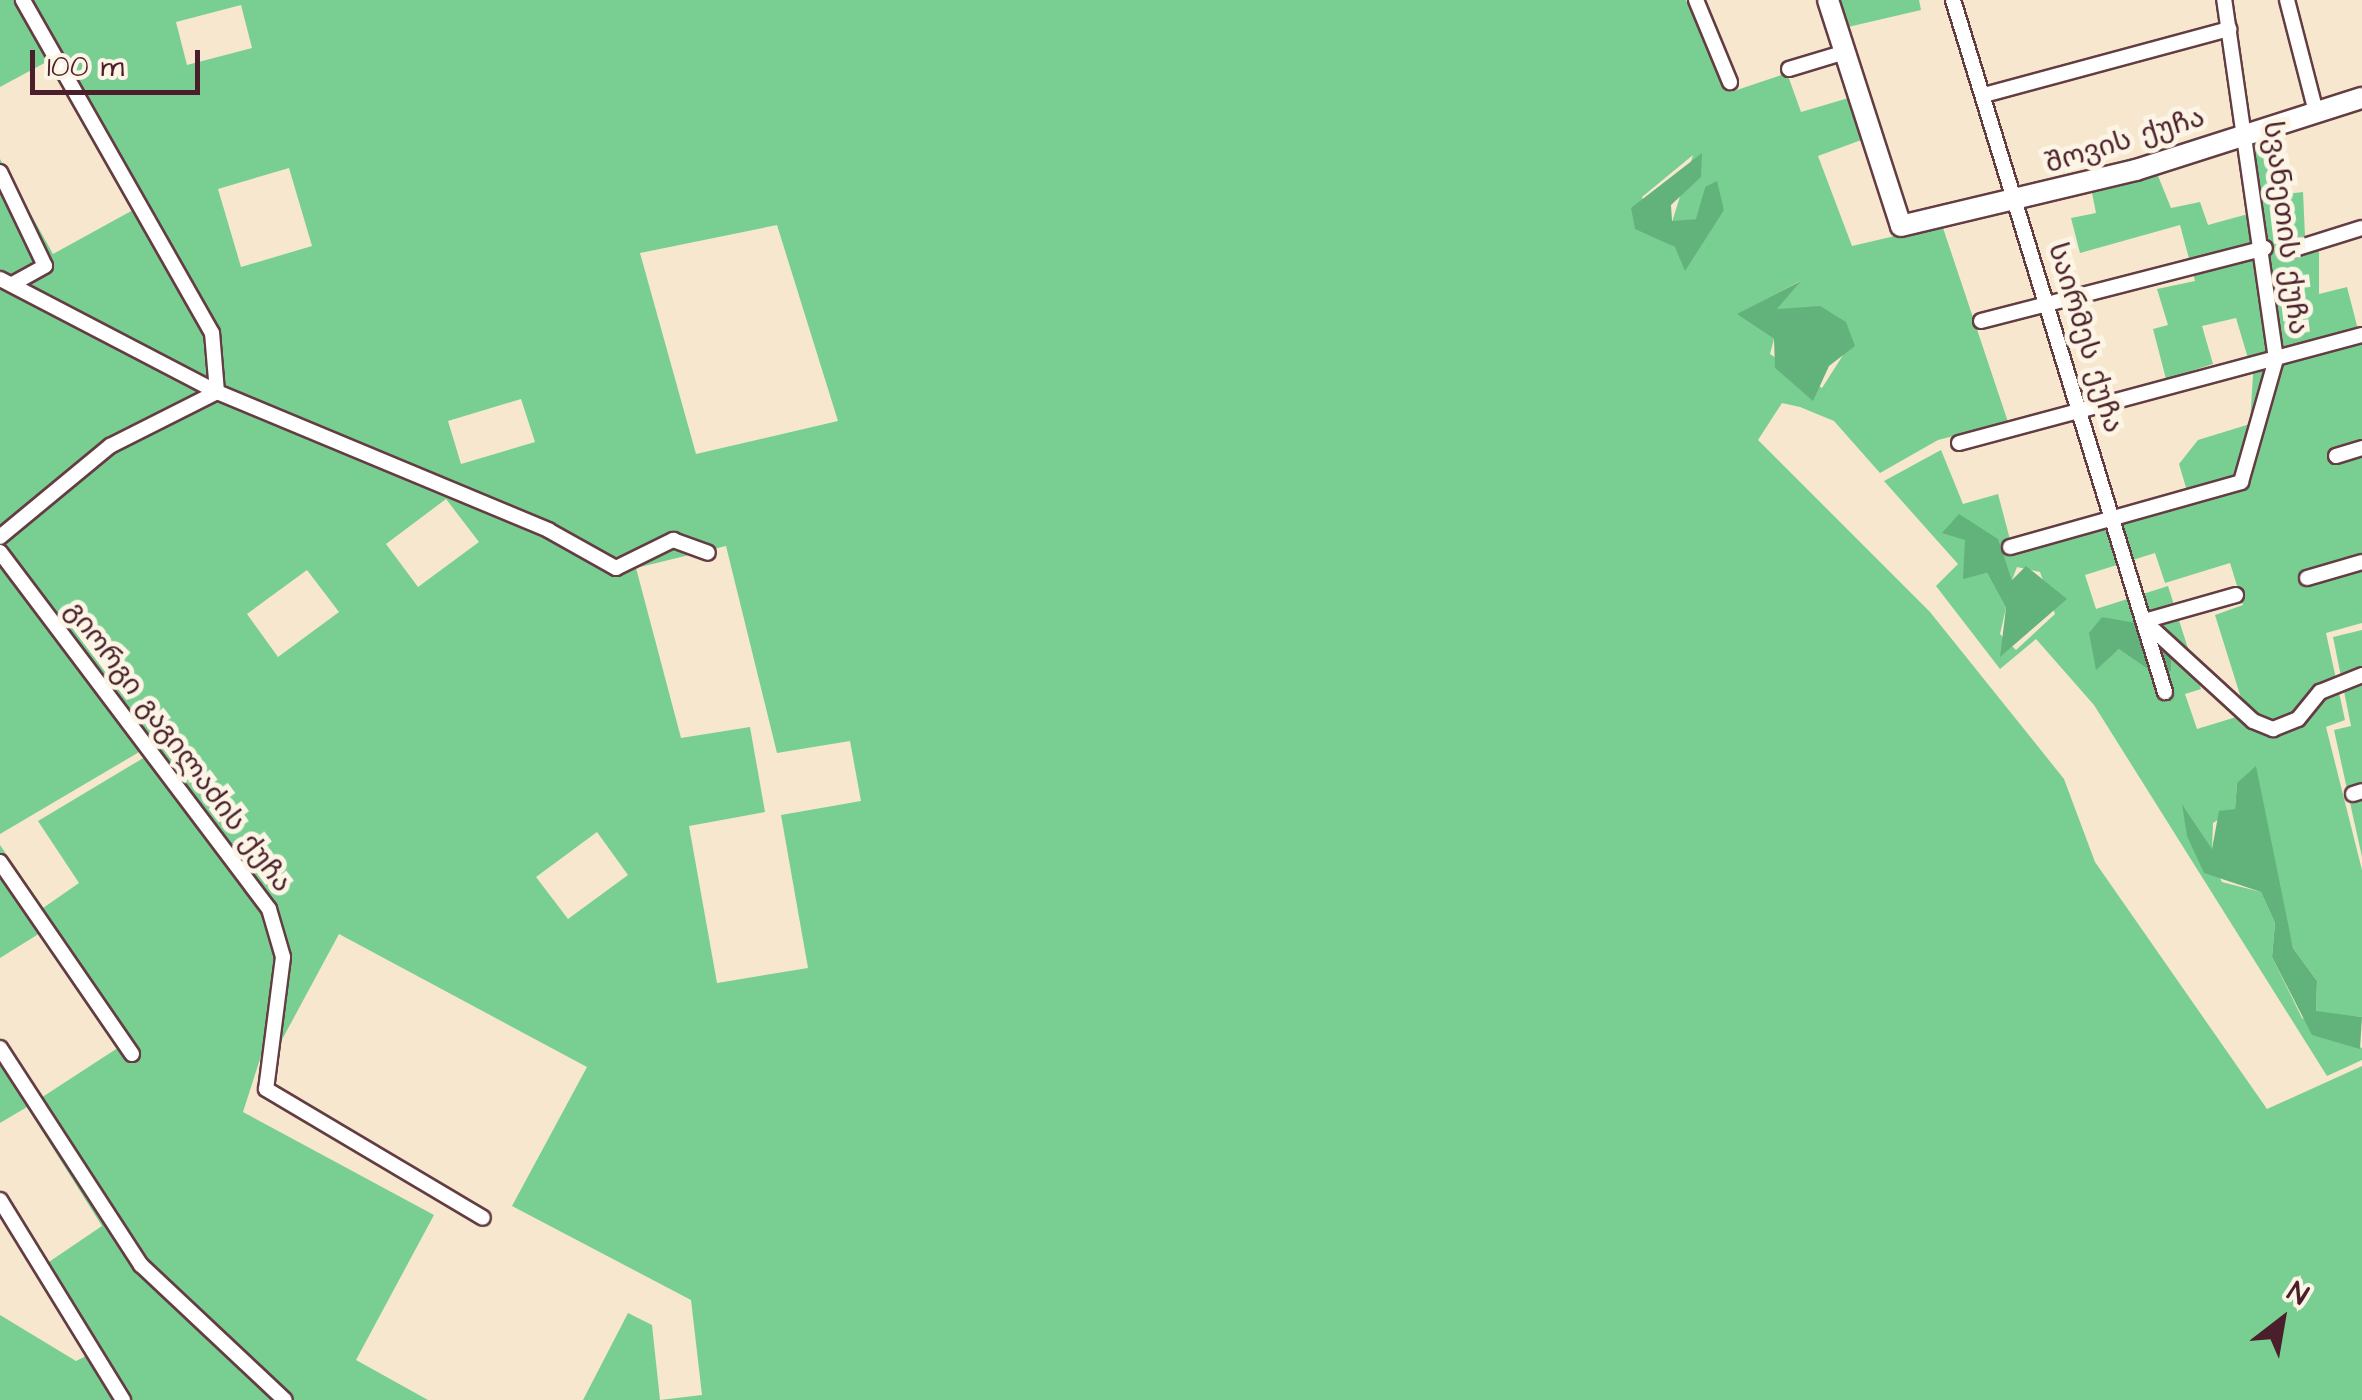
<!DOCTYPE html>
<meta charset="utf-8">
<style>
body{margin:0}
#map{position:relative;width:2362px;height:1400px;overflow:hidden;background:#f6e7ce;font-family:"Architects Daughter","Noto Sans Georgian",sans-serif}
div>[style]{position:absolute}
.green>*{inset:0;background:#79cf92}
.forest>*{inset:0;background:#62b27c}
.roads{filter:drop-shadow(2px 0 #643d43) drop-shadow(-2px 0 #643d43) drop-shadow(0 2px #643d43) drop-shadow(0 -2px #643d43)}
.street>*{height:14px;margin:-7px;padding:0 7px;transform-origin:7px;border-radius:7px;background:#fff}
.secondary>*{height:20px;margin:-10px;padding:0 10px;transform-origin:10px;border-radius:10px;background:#fff}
span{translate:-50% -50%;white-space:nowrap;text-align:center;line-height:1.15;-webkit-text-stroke:10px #fcf5e5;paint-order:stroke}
.street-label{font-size:28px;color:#4a1f2b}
.north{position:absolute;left:2232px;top:1270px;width:100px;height:100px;-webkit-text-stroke:8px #fcf5e5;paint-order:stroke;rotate:31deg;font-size:28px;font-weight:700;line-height:40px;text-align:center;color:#4a1f2b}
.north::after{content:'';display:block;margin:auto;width:35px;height:45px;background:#4a1f2b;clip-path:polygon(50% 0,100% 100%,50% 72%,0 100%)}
.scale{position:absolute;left:30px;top:50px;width:170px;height:45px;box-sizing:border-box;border:5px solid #4a1f2b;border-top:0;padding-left:12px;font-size:30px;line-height:35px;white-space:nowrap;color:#4a1f2b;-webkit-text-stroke:8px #fcf5e5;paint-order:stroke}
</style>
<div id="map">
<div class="green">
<i style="clip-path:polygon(evenodd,0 0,1686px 0,1731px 92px,1787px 73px,1801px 112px,1852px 97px,1864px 139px,1818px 156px,1852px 246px,1942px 225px,2008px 422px,1938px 440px,1880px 473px,1834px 421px,1800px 407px,1782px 403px,1758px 440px,1930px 612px,2064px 779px,2095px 862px,2267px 1109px,2362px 1066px,2362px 1400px,583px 1400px,628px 1313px,652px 1325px,660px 1400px,702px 1395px,691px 1300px,512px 1206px,587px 1067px,339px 934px,271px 1060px,287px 1001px,279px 917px,0 544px,0 159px,53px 254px,133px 210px,50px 60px,0 87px,0 0,241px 5px,252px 48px,187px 65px,176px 22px,241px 5px,0 0,1693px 155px,1672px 222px,1697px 219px,1705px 187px,1724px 209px,1711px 229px,1675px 247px,1660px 238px,1642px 197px,1693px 155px,0 0,289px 168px,312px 246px,241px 267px,218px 189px,289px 168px,0 0,777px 225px,838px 421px,696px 454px,640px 253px,777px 225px,0 0,1800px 281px,1775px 309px,1796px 313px,1845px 352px,1822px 388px,1770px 354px,1774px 339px,1738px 314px,1800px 281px,0 0,521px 399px,535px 442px,461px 464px,448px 421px,521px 399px,0 0,446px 499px,479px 542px,418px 587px,386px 544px,446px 499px,0 0,726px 546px,777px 753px,850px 741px,861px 801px,781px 815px,808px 968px,717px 983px,689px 826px,765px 812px,750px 727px,681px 738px,636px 568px,726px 546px,0 0,307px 570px,339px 612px,278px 657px,247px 614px,307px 570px,0 0,597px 832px,628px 875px,568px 919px,536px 877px,597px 832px)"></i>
<i style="clip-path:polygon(1841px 0,1919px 0,1921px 10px,1848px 27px)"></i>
<i style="clip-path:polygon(evenodd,2276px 131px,2268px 144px,2277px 195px,2303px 192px,2305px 236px,2319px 235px,2319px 294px,2347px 287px,2362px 345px,2362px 623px,2326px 633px,2345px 720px,2326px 727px,2362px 870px,2362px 1017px,2316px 1012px,2317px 981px,2293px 948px,2256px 789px,2237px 783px,2235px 809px,2213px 823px,2212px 850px,2182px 804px,2222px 882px,2261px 892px,2275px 923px,2272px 957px,2302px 1018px,2362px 1048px,2362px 1060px,2327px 1076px,2094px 705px,2036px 639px,2000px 669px,1936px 586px,1958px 564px,1884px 481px,1941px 450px,1963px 504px,1998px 494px,2013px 551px,2190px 501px,2179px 464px,2198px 440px,2250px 424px,2253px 375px,2236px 318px,2202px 326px,2213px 364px,2166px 379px,2153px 329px,2168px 325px,2157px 289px,2195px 281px,2180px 225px,2080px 253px,2071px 218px,2096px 213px,2091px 188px,2156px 171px,2171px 208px,2200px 202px,2208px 225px,2248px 214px,2238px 142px,2276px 131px,1970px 522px,1997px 539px,2012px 580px,2017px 567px,2040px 572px,2055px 614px,2016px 650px,2000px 634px,2006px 608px,1987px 573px,1964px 578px,1970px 522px,2276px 131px,2155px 553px,2165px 583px,2230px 563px,2243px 605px,2215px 615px,2246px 714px,2197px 729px,2185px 694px,2201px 689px,2168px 586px,2096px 609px,2085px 575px,2155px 553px,2276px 131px,2102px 617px,2173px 638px,2171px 671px,2119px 649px,2096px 669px,2102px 617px)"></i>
<i style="clip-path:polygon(0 559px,146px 748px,0 834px)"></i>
<i style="clip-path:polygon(2362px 630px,2362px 857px,2334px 730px,2351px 726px,2333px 637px)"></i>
<i style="clip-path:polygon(150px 754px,259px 905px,274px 950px,271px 1025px,243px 1112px,434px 1215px,356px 1360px,428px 1400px,0 1400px,0 1315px,76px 1361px,88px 1355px,34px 1272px,102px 1226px,27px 1107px,0 1123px,0 1064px,27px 1107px,130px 1040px,53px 925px,0 958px,0 845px,43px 908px,79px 883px,38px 821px)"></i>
</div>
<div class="forest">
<i style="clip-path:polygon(1702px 153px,1701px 177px,1671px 205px,1672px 221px,1696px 219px,1705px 187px,1717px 181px,1724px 210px,1685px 271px,1675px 247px,1635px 229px,1631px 208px)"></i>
<i style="clip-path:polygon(1801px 281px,1777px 309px,1820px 306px,1846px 322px,1855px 346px,1829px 366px,1813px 401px,1775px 368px,1774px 339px,1737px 314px)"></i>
<i style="clip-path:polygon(1959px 514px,1998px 539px,2012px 580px,2026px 566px,2067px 599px,2000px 657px,2006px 608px,1987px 573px,1963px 579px,1965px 540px,1942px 533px)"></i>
<i style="clip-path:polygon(2102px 617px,2164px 628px,2173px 638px,2171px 671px,2151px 671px,2119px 649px,2096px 670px,2089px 633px)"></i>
<i style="clip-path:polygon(2256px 766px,2293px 948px,2317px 981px,2316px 1011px,2362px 1017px,2360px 1049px,2312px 1035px,2272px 957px,2275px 923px,2261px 892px,2204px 873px,2187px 836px,2182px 804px,2212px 849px,2219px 811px,2235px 809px,2237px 783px)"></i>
</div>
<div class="roads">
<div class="street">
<i style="left:1696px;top:0;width:89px;rotate:67.5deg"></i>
<i style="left:1953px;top:0;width:724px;rotate:72.97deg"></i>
<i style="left:2287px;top:0;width:116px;rotate:75.5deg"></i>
<i style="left:1789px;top:69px;width:55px;rotate:-16.8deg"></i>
<i style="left:1988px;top:94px;width:250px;rotate:-15.1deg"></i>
<i style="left:0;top:172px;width:104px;rotate:64.4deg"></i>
<i style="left:45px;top:266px;width:38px;rotate:151deg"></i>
<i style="left:2288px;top:251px;width:77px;rotate:-17.3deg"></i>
<i style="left:0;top:279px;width:245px;rotate:27.5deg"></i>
<i style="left:217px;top:392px;width:359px;rotate:22.6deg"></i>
<i style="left:548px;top:530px;width:78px;rotate:29.2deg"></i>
<i style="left:616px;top:568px;width:64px;rotate:-26.2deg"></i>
<i style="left:673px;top:540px;width:37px;rotate:20deg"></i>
<i style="left:1981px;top:321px;width:293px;rotate:-14.4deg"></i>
<i style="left:1959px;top:443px;width:417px;rotate:-15deg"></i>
<i style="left:2336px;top:456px;width:27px;rotate:-17deg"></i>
<i style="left:0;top:537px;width:143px;rotate:-39.6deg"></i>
<i style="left:110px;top:446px;width:120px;rotate:-26.8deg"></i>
<i style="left:217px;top:392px;width:59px;rotate:-94.8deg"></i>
<i style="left:212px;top:333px;width:383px;rotate:-119.6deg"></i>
<i style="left:2010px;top:547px;width:240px;rotate:-15.7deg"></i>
<i style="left:2241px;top:482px;width:128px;rotate:-74.1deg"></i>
<i style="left:2276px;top:359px;width:363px;rotate:-98.2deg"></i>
<i style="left:0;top:552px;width:447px;rotate:53deg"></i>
<i style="left:269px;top:909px;width:50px;rotate:73.7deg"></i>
<i style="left:283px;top:957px;width:133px;rotate:97.3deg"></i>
<i style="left:266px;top:1089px;width:252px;rotate:30.7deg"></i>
<i style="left:2307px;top:578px;width:57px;rotate:-16.2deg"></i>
<i style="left:2236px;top:595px;width:96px;rotate:164.2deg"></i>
<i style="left:2144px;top:621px;width:148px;rotate:42.5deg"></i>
<i style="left:2253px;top:721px;width:22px;rotate:22deg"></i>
<i style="left:2273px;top:729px;width:27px;rotate:-22deg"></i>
<i style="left:2298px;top:719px;width:35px;rotate:-51deg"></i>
<i style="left:2320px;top:692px;width:45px;rotate:-22deg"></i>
<i style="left:2353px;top:794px;width:9px;rotate:-18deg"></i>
<i style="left:0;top:862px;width:233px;rotate:55.5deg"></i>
<i style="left:0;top:1048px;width:259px;rotate:57deg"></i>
<i style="left:141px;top:1265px;width:197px;rotate:43.2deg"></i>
<i style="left:0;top:1200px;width:235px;rotate:58.4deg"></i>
</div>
<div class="secondary">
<i style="left:1828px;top:0;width:237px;rotate:72.1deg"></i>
<i style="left:1901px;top:226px;width:242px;rotate:-13.4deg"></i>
<i style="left:2136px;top:170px;width:237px;rotate:-17.7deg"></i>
</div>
</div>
<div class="street-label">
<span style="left:2125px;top:141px;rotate:-17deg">შოვის ქუჩა</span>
<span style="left:2285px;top:228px;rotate:83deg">სვანეთის ქუჩა</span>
<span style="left:2085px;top:338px;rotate:73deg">საირმეს ქუჩა</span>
<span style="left:178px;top:747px;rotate:53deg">გიორგი გაგილაძის ქუჩა</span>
</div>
<div class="north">N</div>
<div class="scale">100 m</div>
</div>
